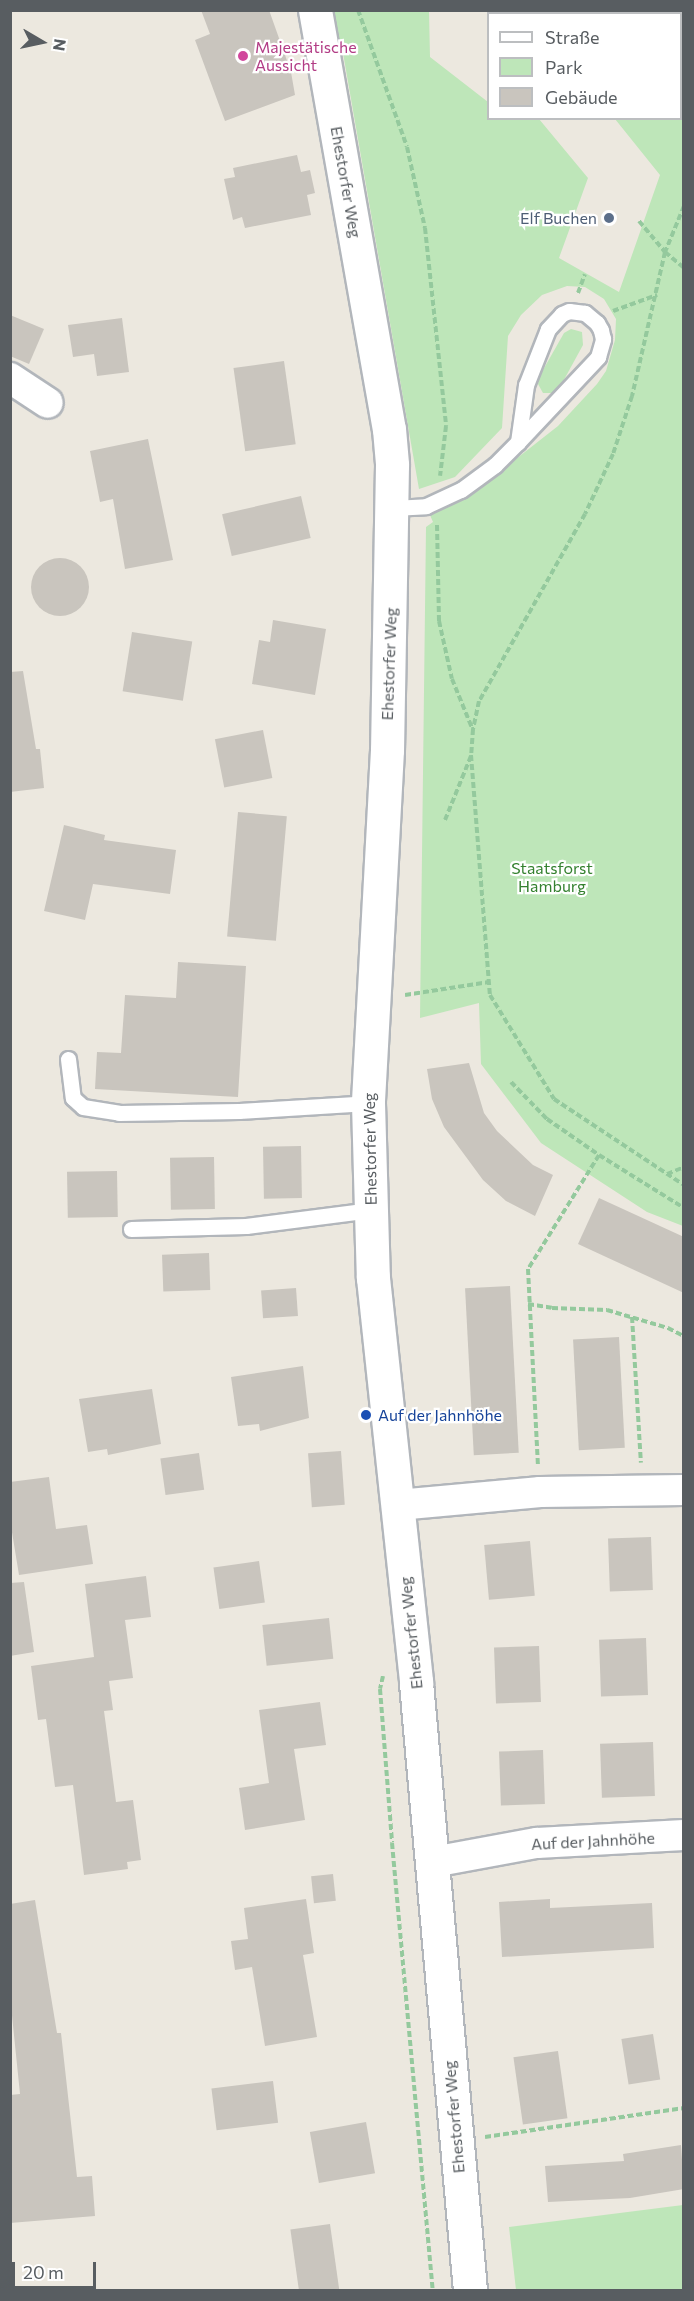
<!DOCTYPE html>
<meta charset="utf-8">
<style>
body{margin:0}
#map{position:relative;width:694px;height:2301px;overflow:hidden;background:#ece8df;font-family:Commissioner,sans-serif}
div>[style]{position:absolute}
.green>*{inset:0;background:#bee6b9}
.building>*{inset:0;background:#c9c5be;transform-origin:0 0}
.round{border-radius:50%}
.path>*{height:4px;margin-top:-2px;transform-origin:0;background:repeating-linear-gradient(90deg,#94c99d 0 6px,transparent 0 9px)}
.roads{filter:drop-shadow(2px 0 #b2b6bb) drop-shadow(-2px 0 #b2b6bb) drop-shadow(0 2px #b2b6bb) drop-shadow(0 -2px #b2b6bb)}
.lane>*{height:15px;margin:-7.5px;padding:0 7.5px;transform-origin:7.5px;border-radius:7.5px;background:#fff}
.street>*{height:30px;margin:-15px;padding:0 15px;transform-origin:15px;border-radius:15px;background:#fff}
.secondary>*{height:33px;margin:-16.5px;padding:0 16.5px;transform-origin:16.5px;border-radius:16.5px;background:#fff}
.dots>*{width:16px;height:16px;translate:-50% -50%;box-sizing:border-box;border:3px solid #fff;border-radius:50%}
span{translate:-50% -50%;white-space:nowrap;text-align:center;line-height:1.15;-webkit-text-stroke:4.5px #fff;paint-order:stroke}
.hotel-label{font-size:16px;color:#b23c85}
.left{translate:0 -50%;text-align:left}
.street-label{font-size:16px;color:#585d61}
.service-label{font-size:16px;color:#4e5e75}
.right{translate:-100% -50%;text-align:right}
.park-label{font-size:16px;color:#34812f}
.transit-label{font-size:16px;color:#164399}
.frame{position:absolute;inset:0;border:12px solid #585d61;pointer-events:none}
.legend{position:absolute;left:487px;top:12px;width:195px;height:108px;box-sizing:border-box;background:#fff;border:2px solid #bcbec0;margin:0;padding:8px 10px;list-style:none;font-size:18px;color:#585d61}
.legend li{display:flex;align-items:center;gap:12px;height:30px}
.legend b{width:30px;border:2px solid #bcbec0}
.north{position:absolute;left:12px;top:12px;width:60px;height:60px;-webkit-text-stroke:4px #fff;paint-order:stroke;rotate:99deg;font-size:16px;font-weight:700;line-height:24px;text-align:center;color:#585d61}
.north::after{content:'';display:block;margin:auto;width:21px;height:27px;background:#585d61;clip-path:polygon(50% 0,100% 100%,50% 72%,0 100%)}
.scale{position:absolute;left:12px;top:2262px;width:84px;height:27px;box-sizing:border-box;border:3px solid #585d61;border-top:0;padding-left:8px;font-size:18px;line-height:21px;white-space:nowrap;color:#585d61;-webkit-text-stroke:4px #fff;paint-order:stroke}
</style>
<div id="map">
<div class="green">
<i style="clip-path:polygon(327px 11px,429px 11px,430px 57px,488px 102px,488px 118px,539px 119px,588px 178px,559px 258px,619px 292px,660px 175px,615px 119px,680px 118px,680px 14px,519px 14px,516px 11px,683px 11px,683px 1226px,647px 1212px,541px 1143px,481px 1064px,479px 1003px,420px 1018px,426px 527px,433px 522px,426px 506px,465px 499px,558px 426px,597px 384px,606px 371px,615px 340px,616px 319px,604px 299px,585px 287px,567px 286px,542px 295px,521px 315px,508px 336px,502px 428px,455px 477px,419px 489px,343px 53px)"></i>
<i style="clip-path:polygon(571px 329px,582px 332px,583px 345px,560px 387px,553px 393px,543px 393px,538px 384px,539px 377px,564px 333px)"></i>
<i style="clip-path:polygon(683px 2205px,683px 2290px,516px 2290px,509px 2227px)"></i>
</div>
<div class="building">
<i style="clip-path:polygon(201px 10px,269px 10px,291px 72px,295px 95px,225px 121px,195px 40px,210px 34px)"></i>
<i style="clip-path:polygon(297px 155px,301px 172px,310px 170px,315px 193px,307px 195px,311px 215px,245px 228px,242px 217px,233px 220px,224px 179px,235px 177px,233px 168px)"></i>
<i style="clip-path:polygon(10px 315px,44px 329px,29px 364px,10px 356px)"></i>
<i style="clip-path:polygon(122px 318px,129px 372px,97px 376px,94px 354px,73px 357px,68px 325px)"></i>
<i style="left:284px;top:361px;width:84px;height:51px;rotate:82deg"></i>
<i style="clip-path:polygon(148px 439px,173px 560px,125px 569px,113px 499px,100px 502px,90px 451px)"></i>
<i style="left:301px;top:496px;width:43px;height:81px;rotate:77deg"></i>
<i class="round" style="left:31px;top:558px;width:58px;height:58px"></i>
<i style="clip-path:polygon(273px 620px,326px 629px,315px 695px,252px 684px,259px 640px,270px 642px)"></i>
<i style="left:132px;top:632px;width:61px;height:60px;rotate:9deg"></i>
<i style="clip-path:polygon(23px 671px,36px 749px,40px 749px,44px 788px,10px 792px,10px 672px)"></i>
<i style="left:263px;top:730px;width:49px;height:49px;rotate:79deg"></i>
<i style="left:238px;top:812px;width:49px;height:125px;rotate:5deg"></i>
<i style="clip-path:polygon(64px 825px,105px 835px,104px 840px,176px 850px,170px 894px,93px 884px,85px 920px,44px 911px)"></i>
<i style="clip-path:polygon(178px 962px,246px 966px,238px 1097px,95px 1089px,97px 1052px,121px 1053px,125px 995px,176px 998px)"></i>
<i style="clip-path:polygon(469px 1063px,484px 1113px,497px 1131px,533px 1165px,553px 1175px,535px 1216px,506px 1201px,483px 1180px,444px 1127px,432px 1099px,427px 1069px)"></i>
<i style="left:301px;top:1146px;width:52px;height:38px;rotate:89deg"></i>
<i style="left:214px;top:1157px;width:52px;height:44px;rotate:89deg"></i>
<i style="left:117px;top:1171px;width:46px;height:50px;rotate:89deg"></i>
<i style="clip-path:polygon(599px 1198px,684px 1237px,684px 1293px,578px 1244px)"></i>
<i style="left:209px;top:1253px;width:37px;height:47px;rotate:88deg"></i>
<i style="left:510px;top:1286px;width:167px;height:45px;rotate:87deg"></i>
<i style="left:296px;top:1288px;width:28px;height:35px;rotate:86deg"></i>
<i style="left:619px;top:1337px;width:111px;height:46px;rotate:87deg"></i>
<i style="clip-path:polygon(303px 1366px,309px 1418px,260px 1431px,259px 1424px,238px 1426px,231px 1377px)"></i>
<i style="clip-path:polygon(152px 1389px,161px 1444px,108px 1455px,107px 1449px,88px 1452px,79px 1399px)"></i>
<i style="left:341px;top:1451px;width:54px;height:33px;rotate:86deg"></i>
<i style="left:199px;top:1453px;width:37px;height:39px;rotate:82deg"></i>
<i style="clip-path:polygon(49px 1477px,56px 1529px,87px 1525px,93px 1564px,19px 1575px,10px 1520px,10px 1482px)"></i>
<i style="left:651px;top:1537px;width:53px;height:43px;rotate:88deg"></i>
<i style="left:530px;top:1541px;width:55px;height:46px;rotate:85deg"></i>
<i style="left:259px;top:1561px;width:42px;height:46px;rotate:82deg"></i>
<i style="clip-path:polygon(146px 1576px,151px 1617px,125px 1620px,133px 1678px,109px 1681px,113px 1710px,104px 1711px,116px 1802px,133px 1800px,141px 1860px,127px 1862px,128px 1869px,84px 1875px,73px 1785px,55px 1787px,46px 1719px,38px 1720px,31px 1666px,94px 1657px,85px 1584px)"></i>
<i style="clip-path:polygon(24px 1582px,34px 1652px,10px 1656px,10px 1583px)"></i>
<i style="left:329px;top:1618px;width:41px;height:67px;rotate:84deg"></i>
<i style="left:646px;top:1638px;width:57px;height:47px;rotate:88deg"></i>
<i style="left:539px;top:1646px;width:56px;height:45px;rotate:88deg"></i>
<i style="clip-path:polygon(320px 1702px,326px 1745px,294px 1749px,305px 1820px,245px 1830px,239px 1788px,269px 1783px,259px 1710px)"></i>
<i style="left:653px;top:1742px;width:54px;height:53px;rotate:88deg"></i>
<i style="left:543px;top:1750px;width:54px;height:44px;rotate:88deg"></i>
<i style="left:333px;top:1874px;width:27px;height:22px;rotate:84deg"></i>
<i style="clip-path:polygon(306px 1899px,314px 1953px,303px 1955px,317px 2037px,265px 2046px,252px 1967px,235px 1970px,231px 1941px,248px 1939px,244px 1908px)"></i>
<i style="clip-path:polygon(550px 1899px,550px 1908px,652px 1903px,654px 1948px,502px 1957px,499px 1902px)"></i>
<i style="clip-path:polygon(35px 1900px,57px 2033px,61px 2033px,77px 2177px,92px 2176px,95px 2216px,10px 2223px,10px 2095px,20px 2094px,10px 1996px,10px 1904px)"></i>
<i style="left:653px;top:2034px;width:46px;height:32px;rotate:81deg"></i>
<i style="left:558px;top:2051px;width:68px;height:45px;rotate:82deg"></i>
<i style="left:273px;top:2081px;width:42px;height:62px;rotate:83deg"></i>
<i style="left:366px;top:2122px;width:52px;height:57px;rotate:80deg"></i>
<i style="clip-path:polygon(681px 2145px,684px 2189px,630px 2198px,548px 2202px,545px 2166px,624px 2161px,623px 2154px)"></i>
<i style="left:330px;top:2224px;width:67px;height:40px;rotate:82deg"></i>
</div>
<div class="path">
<i style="left:358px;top:10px;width:145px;rotate:70.3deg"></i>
<i style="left:407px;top:147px;width:83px;rotate:77.5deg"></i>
<i style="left:425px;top:228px;width:199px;rotate:83.9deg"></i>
<i style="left:446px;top:426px;width:50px;rotate:96.8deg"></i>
<i style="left:684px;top:206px;width:50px;rotate:112.4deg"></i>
<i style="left:665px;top:252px;width:148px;rotate:102.9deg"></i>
<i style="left:632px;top:396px;width:61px;rotate:108.1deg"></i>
<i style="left:613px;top:454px;width:66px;rotate:115deg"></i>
<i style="left:585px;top:514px;width:215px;rotate:119.5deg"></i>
<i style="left:479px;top:701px;width:29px;rotate:102deg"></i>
<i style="left:473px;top:729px;width:26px;rotate:94deg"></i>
<i style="left:471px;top:755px;width:241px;rotate:85.5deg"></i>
<i style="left:490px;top:995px;width:122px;rotate:58.4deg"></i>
<i style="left:554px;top:1099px;width:156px;rotate:33.5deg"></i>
<i style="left:639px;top:221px;width:40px;rotate:50deg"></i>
<i style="left:665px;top:252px;width:25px;rotate:40deg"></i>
<i style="left:578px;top:293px;width:20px;rotate:-70deg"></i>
<i style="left:613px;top:311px;width:47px;rotate:-20deg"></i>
<i style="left:437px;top:525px;width:96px;rotate:88.8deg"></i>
<i style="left:439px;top:621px;width:59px;rotate:77.4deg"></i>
<i style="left:452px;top:679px;width:53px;rotate:67.8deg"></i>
<i style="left:445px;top:820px;width:69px;rotate:-67.9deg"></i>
<i style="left:405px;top:995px;width:85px;rotate:-8.8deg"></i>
<i style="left:511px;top:1082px;width:52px;rotate:45.8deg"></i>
<i style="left:547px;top:1119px;width:63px;rotate:34.7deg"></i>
<i style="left:599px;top:1155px;width:134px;rotate:121.9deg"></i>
<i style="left:528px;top:1269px;width:196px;rotate:87.1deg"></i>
<i style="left:599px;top:1155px;width:100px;rotate:31.9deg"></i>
<i style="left:667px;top:1174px;width:18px;rotate:-22deg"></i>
<i style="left:528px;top:1304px;width:24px;rotate:9deg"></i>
<i style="left:552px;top:1308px;width:55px;rotate:2.1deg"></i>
<i style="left:607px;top:1310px;width:64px;rotate:16.4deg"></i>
<i style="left:668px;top:1328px;width:18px;rotate:27deg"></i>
<i style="left:632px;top:1317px;width:146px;rotate:86.5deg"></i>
<i style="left:383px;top:1676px;width:13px;rotate:103deg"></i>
<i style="left:380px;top:1689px;width:154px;rotate:85.5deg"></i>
<i style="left:392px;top:1843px;width:449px;rotate:84.8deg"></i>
<i style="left:485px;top:2137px;width:201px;rotate:-8.3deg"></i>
</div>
<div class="roads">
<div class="lane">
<i style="left:393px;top:508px;width:33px;rotate:-3deg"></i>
<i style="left:426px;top:506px;width:38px;rotate:-25deg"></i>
<i style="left:461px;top:490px;width:42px;rotate:-36.3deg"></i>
<i style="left:495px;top:465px;width:33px;rotate:-45deg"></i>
<i style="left:518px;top:442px;width:117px;rotate:-46.7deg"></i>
<i style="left:598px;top:357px;width:19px;rotate:-74deg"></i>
<i style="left:603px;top:339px;width:9px;rotate:-103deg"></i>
<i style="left:601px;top:330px;width:8px;rotate:-120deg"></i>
<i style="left:597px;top:323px;width:16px;rotate:-140deg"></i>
<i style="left:585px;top:313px;width:16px;rotate:-173deg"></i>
<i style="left:569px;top:311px;width:8px;rotate:157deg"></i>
<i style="left:562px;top:314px;width:21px;rotate:133deg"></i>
<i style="left:548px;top:329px;width:60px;rotate:111.4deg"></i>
<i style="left:526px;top:385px;width:58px;rotate:98deg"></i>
<i style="left:68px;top:1059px;width:39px;rotate:83deg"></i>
<i style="left:73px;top:1098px;width:13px;rotate:42deg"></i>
<i style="left:83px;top:1107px;width:36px;rotate:9deg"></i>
<i style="left:119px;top:1113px;width:120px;rotate:-1deg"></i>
<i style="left:239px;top:1111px;width:129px;rotate:-3.5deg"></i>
<i style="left:131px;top:1229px;width:115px;rotate:-1.5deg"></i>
<i style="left:246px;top:1226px;width:126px;rotate:-7.3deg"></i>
</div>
<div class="street">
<i style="left:10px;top:378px;width:45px;rotate:33.3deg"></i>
<i style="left:398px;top:1505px;width:143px;rotate:-5.2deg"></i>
<i style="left:540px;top:1492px;width:144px;rotate:-0.8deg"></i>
<i style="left:433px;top:1862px;width:106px;rotate:-10.4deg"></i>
<i style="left:537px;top:1843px;width:147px;rotate:-3.1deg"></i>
</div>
<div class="secondary">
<i style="left:315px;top:10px;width:425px;rotate:80deg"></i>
<i style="left:389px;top:429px;width:36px;rotate:85deg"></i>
<i style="left:392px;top:465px;width:285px;rotate:91deg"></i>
<i style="left:387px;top:750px;width:354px;rotate:93.1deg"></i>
<i style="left:368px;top:1103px;width:175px;rotate:88.4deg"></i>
<i style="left:373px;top:1278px;width:407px;rotate:83.9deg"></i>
<i style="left:416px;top:1683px;width:609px;rotate:84.92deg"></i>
</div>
</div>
<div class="dots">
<i style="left:243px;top:56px;background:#d1479c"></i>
<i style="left:609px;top:218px;background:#5c6f8a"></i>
<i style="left:366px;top:1415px;background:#1a4fb4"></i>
</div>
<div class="hotel-label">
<span class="left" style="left:255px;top:56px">Majestätische<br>Aussicht</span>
</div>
<div class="street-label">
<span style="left:346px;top:182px;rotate:80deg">Ehestorfer Weg</span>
<span style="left:389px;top:664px;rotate:-88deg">Ehestorfer Weg</span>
<span style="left:370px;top:1149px;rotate:-91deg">Ehestorfer Weg</span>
<span style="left:411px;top:1633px;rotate:-96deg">Ehestorfer Weg</span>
<span style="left:593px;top:1841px;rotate:-3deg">Auf der Jahnhöhe</span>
<span style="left:454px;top:2117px;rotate:-95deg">Ehestorfer Weg</span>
</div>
<div class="service-label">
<span class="right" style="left:597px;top:218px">Elf Buchen</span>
</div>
<div class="park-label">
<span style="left:552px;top:877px">Staatsforst<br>Hamburg</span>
</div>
<div class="transit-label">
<span class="left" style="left:378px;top:1415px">Auf der Jahnhöhe</span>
</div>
<div class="frame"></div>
<ul class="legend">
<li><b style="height:8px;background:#fff"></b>Straße</li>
<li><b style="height:16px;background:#bee6b9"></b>Park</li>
<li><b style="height:16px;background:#c9c5be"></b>Gebäude</li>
</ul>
<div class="north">N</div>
<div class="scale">20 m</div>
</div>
